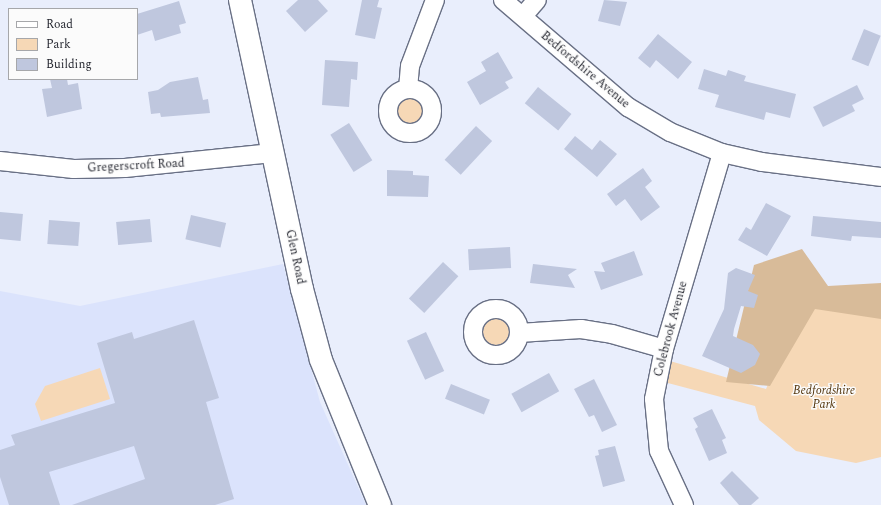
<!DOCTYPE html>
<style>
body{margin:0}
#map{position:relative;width:881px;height:505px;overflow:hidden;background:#e9eefc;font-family:Spectral,serif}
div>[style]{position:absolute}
.built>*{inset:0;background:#dbe3fc}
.green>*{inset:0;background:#f6d8b6}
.round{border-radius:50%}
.forest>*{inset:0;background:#d8bb99}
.building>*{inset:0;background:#bfc7de;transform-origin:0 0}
.roads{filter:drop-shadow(1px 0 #697085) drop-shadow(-1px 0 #697085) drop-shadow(0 1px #697085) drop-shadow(0 -1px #697085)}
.street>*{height:18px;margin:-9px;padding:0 9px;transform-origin:9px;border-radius:9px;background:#fff}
.street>.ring{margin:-9px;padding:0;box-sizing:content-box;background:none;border:18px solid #fff;border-radius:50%}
.secondary>*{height:22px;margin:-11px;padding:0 11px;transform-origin:11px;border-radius:11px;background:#fff}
span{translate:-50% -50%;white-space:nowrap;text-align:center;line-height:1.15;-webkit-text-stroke:3px #fbfbfb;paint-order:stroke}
.street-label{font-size:12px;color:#262831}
.park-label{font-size:12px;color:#53350c;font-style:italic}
.legend{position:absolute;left:8px;top:8px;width:130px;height:72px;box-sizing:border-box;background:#fbfbfb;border:1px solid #a6a7aa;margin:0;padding:5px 7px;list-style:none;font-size:12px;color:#262831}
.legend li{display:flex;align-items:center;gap:8px;height:20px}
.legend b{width:20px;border:1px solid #a6a7aa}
</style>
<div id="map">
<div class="built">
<i style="clip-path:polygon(283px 264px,320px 402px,366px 505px,0 505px,0 291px,80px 306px)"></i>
</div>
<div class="green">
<i class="round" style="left:397px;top:98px;width:26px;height:26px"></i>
<i style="clip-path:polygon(806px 295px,881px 295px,881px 457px,856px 463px,796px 451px,759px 420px,755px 406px,664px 382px,670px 361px,766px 389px)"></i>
<i class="round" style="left:483px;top:319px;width:26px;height:26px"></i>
<i style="clip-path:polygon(100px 368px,110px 399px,41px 421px,35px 404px,45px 386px)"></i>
</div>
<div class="forest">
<i style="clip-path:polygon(802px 249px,828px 286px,881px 283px,881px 319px,815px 309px,770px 386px,726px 382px,754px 265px)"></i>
</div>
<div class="building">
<i style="clip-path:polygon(298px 0,318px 0,328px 11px,305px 32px,286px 11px)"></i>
<i style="clip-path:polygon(362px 0,379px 0,377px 7px,382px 8px,375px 39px,355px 35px)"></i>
<i style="clip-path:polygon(604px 0,627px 2px,620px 26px,598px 21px)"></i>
<i style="clip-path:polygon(179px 1px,186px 23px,179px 25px,181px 33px,155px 41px,152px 30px,137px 35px,137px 14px)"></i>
<i style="left:864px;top:29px;width:18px;height:33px;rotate:22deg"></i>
<i style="clip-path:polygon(658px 34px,692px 62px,678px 79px,656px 60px,650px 68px,638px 58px)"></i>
<i style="clip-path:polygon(498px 52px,513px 78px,505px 82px,509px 88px,480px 105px,467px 82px,486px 71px,481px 62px)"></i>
<i style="clip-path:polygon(325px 60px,358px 62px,357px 80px,351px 79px,349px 107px,322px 105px)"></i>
<i style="clip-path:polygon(704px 69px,726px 76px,728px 70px,746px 76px,744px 81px,796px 94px,790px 118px,766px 112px,764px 120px,715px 107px,719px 95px,698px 89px)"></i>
<i style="clip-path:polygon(198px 77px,203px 100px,208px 99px,210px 113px,161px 117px,160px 113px,151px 114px,148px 92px,158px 90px,170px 82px)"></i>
<i style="clip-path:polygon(50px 79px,67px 79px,68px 85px,78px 83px,82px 109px,47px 117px,42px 89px,52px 88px)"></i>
<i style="clip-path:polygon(857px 85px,864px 99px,852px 105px,855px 111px,823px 127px,813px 107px)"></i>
<i style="left:538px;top:87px;width:43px;height:21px;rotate:39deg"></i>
<i style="left:349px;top:123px;width:44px;height:22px;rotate:58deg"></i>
<i style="left:476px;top:126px;width:22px;height:46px;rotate:43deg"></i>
<i style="clip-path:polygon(575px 136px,592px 150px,600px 140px,617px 154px,597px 177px,564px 149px)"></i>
<i style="clip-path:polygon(643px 168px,652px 181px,645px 187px,660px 207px,641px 221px,625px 199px,616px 206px,607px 194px)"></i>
<i style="clip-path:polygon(387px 170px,413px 171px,413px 175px,429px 176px,428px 197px,387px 196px)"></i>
<i style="clip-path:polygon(766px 203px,791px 216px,767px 256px,738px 240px,746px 227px,751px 230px)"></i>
<i style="left:0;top:212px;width:23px;height:27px;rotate:5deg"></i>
<i style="left:191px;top:215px;width:36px;height:25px;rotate:13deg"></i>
<i style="clip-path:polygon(813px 216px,881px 222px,881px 238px,852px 236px,851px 241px,811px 236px)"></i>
<i style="left:150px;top:219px;width:23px;height:34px;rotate:85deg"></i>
<i style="left:49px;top:220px;width:31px;height:24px;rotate:4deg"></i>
<i style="left:510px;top:247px;width:21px;height:42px;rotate:87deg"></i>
<i style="clip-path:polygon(634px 251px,643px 275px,601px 290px,594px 271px,605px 272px,601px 263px)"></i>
<i style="left:443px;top:262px;width:21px;height:50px;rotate:43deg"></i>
<i style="clip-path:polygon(533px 264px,577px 269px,568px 275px,575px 288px,530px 283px)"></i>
<i style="clip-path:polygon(736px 268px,755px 275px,748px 291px,758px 295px,754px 308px,741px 306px,734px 329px,733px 336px,753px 345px,760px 354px,755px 365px,741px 373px,702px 356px,724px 309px,728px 273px)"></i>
<i style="clip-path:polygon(194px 320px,219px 398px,206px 402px,234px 499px,215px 505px,72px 505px,145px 479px,134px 446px,49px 472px,60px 505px,9px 505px,0 477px,0 450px,15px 445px,11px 435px,115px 403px,97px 343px,132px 332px,134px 339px)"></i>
<i style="left:426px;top:332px;width:43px;height:21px;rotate:65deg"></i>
<i style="left:549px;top:373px;width:21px;height:43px;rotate:61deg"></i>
<i style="clip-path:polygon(594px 379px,617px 425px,602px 432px,594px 415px,589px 417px,574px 389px)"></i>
<i style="left:451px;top:384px;width:42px;height:16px;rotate:22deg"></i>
<i style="clip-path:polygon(712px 409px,726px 438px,722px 440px,727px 453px,709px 461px,695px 429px,698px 427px,693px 418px)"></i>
<i style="clip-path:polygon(615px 446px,625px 481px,603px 487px,595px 456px,599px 455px,598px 450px)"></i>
<i style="clip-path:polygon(732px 471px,759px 498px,751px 505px,739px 505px,720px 483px)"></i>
</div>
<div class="roads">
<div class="street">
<i style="left:503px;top:0;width:165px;rotate:40.6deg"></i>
<i style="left:628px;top:107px;width:49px;rotate:30.8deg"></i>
<i style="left:670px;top:132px;width:56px;rotate:22deg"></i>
<i style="left:722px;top:153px;width:41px;rotate:12.7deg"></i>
<i style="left:762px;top:162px;width:120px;rotate:7.2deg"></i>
<i style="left:523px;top:16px;width:21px;rotate:-49deg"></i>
<i style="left:408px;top:89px;width:23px;rotate:-85deg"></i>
<i style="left:410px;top:66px;width:71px;rotate:-69.3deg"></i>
<i class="ring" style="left:388px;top:89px;width:26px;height:26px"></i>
<i style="left:0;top:161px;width:74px;rotate:6.2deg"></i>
<i style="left:74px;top:169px;width:51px;rotate:-1.1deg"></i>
<i style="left:125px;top:168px;width:148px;rotate:-5.8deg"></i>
<i class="ring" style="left:473px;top:309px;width:28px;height:28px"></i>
<i style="left:519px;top:333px;width:62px;rotate:-3.7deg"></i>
<i style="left:581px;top:329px;width:31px;rotate:9deg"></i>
<i style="left:612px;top:334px;width:54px;rotate:16.1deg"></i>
<i style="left:684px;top:505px;width:60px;rotate:-114.8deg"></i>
<i style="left:659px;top:451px;width:52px;rotate:-95.5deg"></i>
<i style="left:654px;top:399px;width:51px;rotate:-78.7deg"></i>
<i style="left:664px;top:349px;width:204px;rotate:-73.5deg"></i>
</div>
<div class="secondary">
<i style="left:240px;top:0;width:296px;rotate:77.9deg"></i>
<i style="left:302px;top:289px;width:73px;rotate:75deg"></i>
<i style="left:321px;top:360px;width:157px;rotate:67.9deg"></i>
</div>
</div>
<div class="street-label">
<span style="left:585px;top:70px;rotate:40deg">Bedfordshire Avenue</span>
<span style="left:136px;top:166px;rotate:-3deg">Gregerscroft Road</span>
<span style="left:295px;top:257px;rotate:78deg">Glen Road</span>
<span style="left:671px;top:329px;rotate:-75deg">Colebrook Avenue</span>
</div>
<div class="park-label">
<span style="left:824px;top:398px">Bedfordshire<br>Park</span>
</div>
<ul class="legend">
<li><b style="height:5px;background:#fff"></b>Road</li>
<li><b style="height:11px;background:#f6d8b6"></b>Park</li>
<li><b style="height:11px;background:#bfc7de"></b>Building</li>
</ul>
</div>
